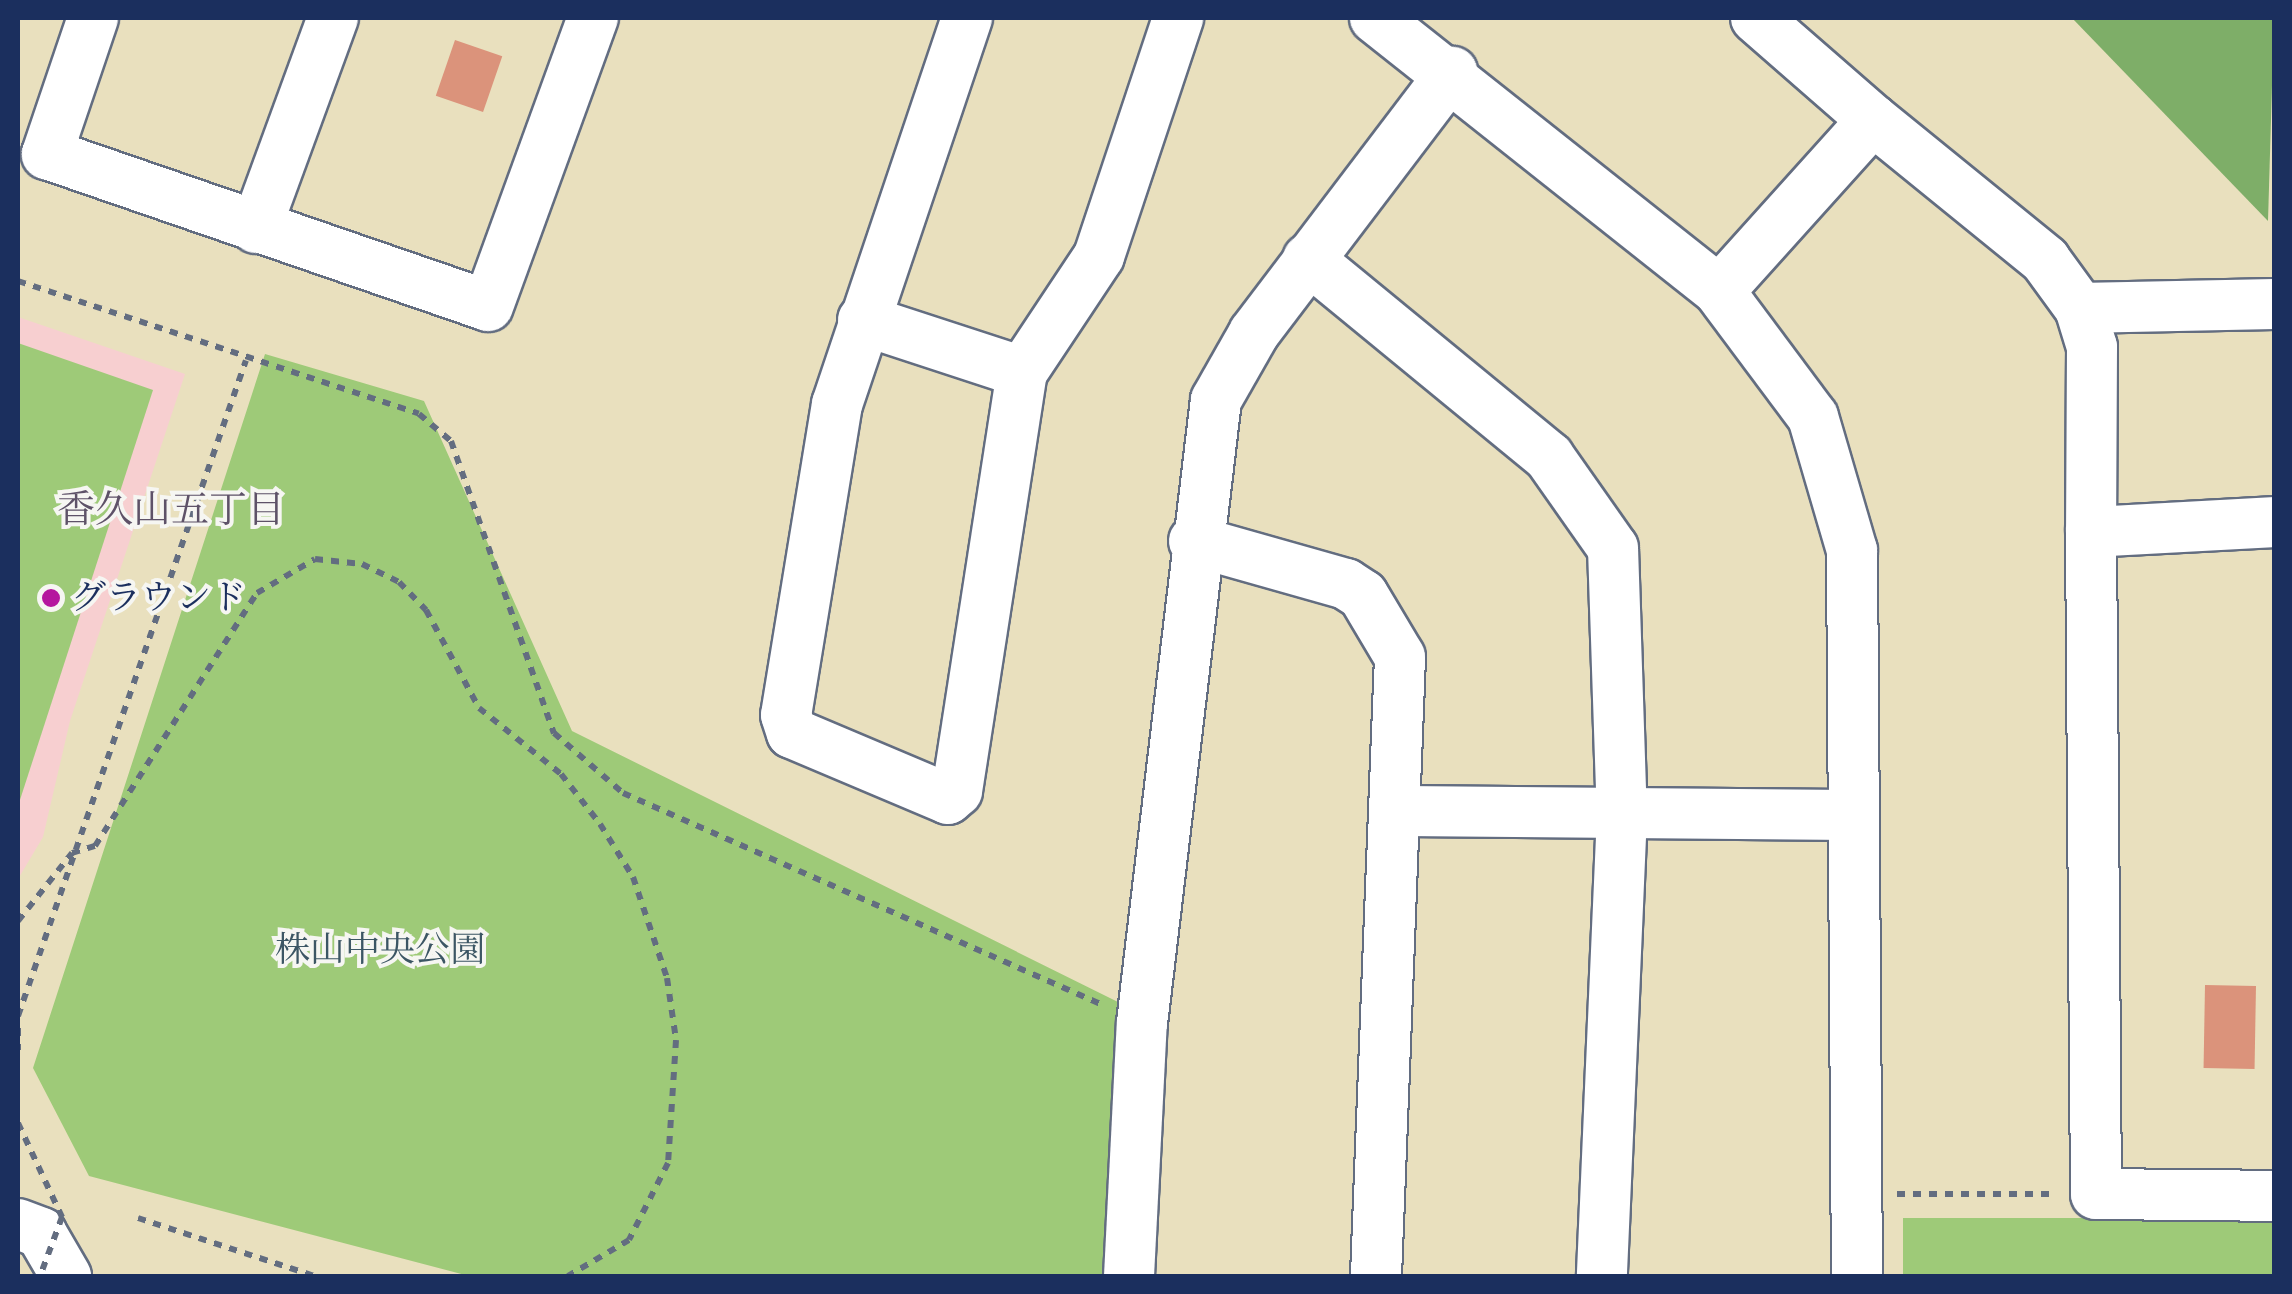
<!DOCTYPE html>
<meta charset="utf-8">
<style>
body{margin:0}
#map{position:relative;width:2292px;height:1294px;overflow:hidden;background:#e9e0be;font-family:"IM FELL French Canon","Noto Serif JP",serif}
div>[style]{position:absolute}
.built>*{inset:0;background:#f7cfd0}
.green>*{inset:0;background:#9eca78;transform-origin:0 0}
.forest>*{inset:0;background:#7eae68}
.building>*{inset:0;background:#db937b;transform-origin:0 0}
.path>*{height:6px;margin-top:-3px;transform-origin:0;background:repeating-linear-gradient(90deg,#636d80 0 8px,transparent 0 16px)}
.roads{filter:drop-shadow(2px 0 #636d80) drop-shadow(-2px 0 #636d80) drop-shadow(0 2px #636d80) drop-shadow(0 -2px #636d80)}
.minor>*{height:50px;margin:-25px;padding:0 25px;transform-origin:25px;border-radius:25px;background:#fff}
.path-bridge>*{height:6px;margin-top:-3px;transform-origin:0;background:repeating-linear-gradient(90deg,#636d80 0 8px,transparent 0 16px)}
.dots>*{width:28px;height:28px;translate:-50% -50%;box-sizing:border-box;border:5px solid #f6f6f2;border-radius:50%}
span{translate:-50% -50%;white-space:nowrap;text-align:center;line-height:1.15;-webkit-text-stroke:8px #f6f6f2;paint-order:stroke}
.poi-label{font-size:35px;color:#1b2f5e}
.left{translate:0 -50%;text-align:left}
.park-label{font-size:35px;color:#3c5664}
.neighbourhood-label{font-size:38px;color:#5e5268}
.frame{position:absolute;inset:0;border:20px solid #1b2f5e;pointer-events:none}
</style>
<div id="map">
<div class="built">
<i style="clip-path:polygon(18px 317px,185px 374px,70px 721px,43px 837px,18px 879px)"></i>
</div>
<div class="green">
<i style="clip-path:polygon(18px 343px,153px 390px,18px 806px)"></i>
<i style="clip-path:polygon(265px 354px,424px 401px,572px 731px,1120px 1003px,1103px 1276px,469px 1276px,89px 1176px,33px 1068px)"></i>
<i style="left:2274px;top:1218px;width:58px;height:371px;rotate:90deg"></i>
</div>
<div class="forest">
<i style="clip-path:polygon(2072px 18px,2274px 18px,2268px 221px)"></i>
</div>
<div class="building">
<i style="left:455px;top:40px;width:50px;height:59px;rotate:19deg"></i>
<i style="left:2205px;top:985px;width:51px;height:83px;rotate:1deg"></i>
</div>
<div class="path">
<i style="left:18px;top:281px;width:422px;rotate:18.3deg"></i>
<i style="left:419px;top:414px;width:42px;rotate:40.2deg"></i>
<i style="left:451px;top:441px;width:310px;rotate:70.6deg"></i>
<i style="left:554px;top:733px;width:91px;rotate:41deg"></i>
<i style="left:623px;top:793px;width:527px;rotate:23.84deg"></i>
<i style="left:18px;top:921px;width:87px;rotate:-51.5deg"></i>
<i style="left:72px;top:853px;width:24px;rotate:-17deg"></i>
<i style="left:95px;top:846px;width:300px;rotate:-57.4deg"></i>
<i style="left:257px;top:593px;width:67px;rotate:-30.4deg"></i>
<i style="left:315px;top:559px;width:47px;rotate:6.1deg"></i>
<i style="left:362px;top:564px;width:41px;rotate:25.9deg"></i>
<i style="left:399px;top:582px;width:39px;rotate:46deg"></i>
<i style="left:426px;top:610px;width:111px;rotate:61.6deg"></i>
<i style="left:479px;top:708px;width:105px;rotate:38.8deg"></i>
<i style="left:561px;top:774px;width:63px;rotate:52deg"></i>
<i style="left:600px;top:824px;width:62px;rotate:58.1deg"></i>
<i style="left:633px;top:877px;width:107px;rotate:71.4deg"></i>
<i style="left:667px;top:978px;width:63px;rotate:81.7deg"></i>
<i style="left:676px;top:1040px;width:123px;rotate:93.7deg"></i>
<i style="left:668px;top:1163px;width:86px;rotate:116.9deg"></i>
<i style="left:629px;top:1240px;width:71px;rotate:149.5deg"></i>
<i style="left:18px;top:1016px;width:694px;rotate:-70.83deg"></i>
<i style="left:18px;top:1028px;width:22px;rotate:90deg"></i>
<i style="left:1897px;top:1194px;width:158px"></i>
<i style="left:138px;top:1218px;width:185px;rotate:18.2deg"></i>
</div>
<div class="roads">
<div class="minor">
<i style="left:93px;top:18px;width:144px;rotate:108.7deg"></i>
<i style="left:47px;top:154px;width:466px;rotate:19deg"></i>
<i style="left:488px;top:306px;width:307px;rotate:-70deg"></i>
<i style="left:967px;top:18px;width:407px;rotate:108.6deg"></i>
<i style="left:837px;top:404px;width:315px;rotate:99.3deg"></i>
<i style="left:786px;top:715px;width:19px;rotate:72deg"></i>
<i style="left:792px;top:733px;width:169px;rotate:22.9deg"></i>
<i style="left:948px;top:799px;width:12px;rotate:-42deg"></i>
<i style="left:957px;top:791px;width:424px;rotate:-81.2deg"></i>
<i style="left:1022px;top:372px;width:139px;rotate:-56.4deg"></i>
<i style="left:1099px;top:256px;width:251px;rotate:-71.6deg"></i>
<i style="left:1375px;top:18px;width:439px;rotate:38.4deg"></i>
<i style="left:1719px;top:291px;width:157px;rotate:53.3deg"></i>
<i style="left:1813px;top:417px;width:139px;rotate:73.7deg"></i>
<i style="left:1852px;top:550px;width:726px;rotate:89.61deg"></i>
<i style="left:1756px;top:18px;width:155px;rotate:41.1deg"></i>
<i style="left:256px;top:228px;width:224px;rotate:-69.9deg"></i>
<i style="left:1308px;top:259px;width:312px;rotate:39.4deg"></i>
<i style="left:1549px;top:457px;width:111px;rotate:54.9deg"></i>
<i style="left:1613px;top:548px;width:266px;rotate:88.1deg"></i>
<i style="left:1622px;top:814px;width:462px;rotate:92.5deg"></i>
<i style="left:1719px;top:291px;width:230px;rotate:-48deg"></i>
<i style="left:1873px;top:120px;width:222px;rotate:39.1deg"></i>
<i style="left:2045px;top:260px;width:59px;rotate:53.9deg"></i>
<i style="left:2080px;top:308px;width:41px;rotate:72.9deg"></i>
<i style="left:2092px;top:347px;width:185px;rotate:90.3deg"></i>
<i style="left:2091px;top:532px;width:183px;rotate:-3.1deg"></i>
<i style="left:2080px;top:308px;width:194px;rotate:-1.2deg"></i>
<i style="left:863px;top:320px;width:167px;rotate:18.1deg"></i>
<i style="left:2091px;top:532px;width:662px;rotate:89.57deg"></i>
<i style="left:2096px;top:1194px;width:178px;rotate:0.6deg"></i>
<i style="left:1194px;top:541px;width:158px;rotate:15.8deg"></i>
<i style="left:1346px;top:584px;width:20px;rotate:33deg"></i>
<i style="left:1363px;top:595px;width:72px;rotate:59.2deg"></i>
<i style="left:1400px;top:657px;width:619px;rotate:92.22deg"></i>
<i style="left:1401px;top:811px;width:451px;rotate:0.5deg"></i>
<i style="left:18px;top:1224px;width:25px;rotate:21deg"></i>
<i style="left:41px;top:1233px;width:50px;rotate:59.8deg"></i>
<i style="left:1129px;top:1276px;width:253px;rotate:-87.1deg"></i>
<i style="left:1142px;top:1023px;width:627px;rotate:-83.23deg"></i>
<i style="left:1216px;top:400px;width:77px;rotate:-60.4deg"></i>
<i style="left:1254px;top:333px;width:328px;rotate:-52.8deg"></i>
</div>
</div>
<div class="path-bridge">
<i style="left:18px;top:1123px;width:104px;rotate:64.9deg"></i>
<i style="left:62px;top:1217px;width:63px;rotate:110.4deg"></i>
</div>
<div class="dots">
<i style="left:51px;top:598px;background:#b5179e"></i>
</div>
<div class="poi-label">
<span class="left" style="left:71px;top:598px">グラウンド</span>
</div>
<div class="park-label">
<span style="left:380px;top:950px">株山中央公園</span>
</div>
<div class="neighbourhood-label">
<span style="left:171px;top:510px">香久山五丁目</span>
</div>
<div class="frame"></div>
</div>
